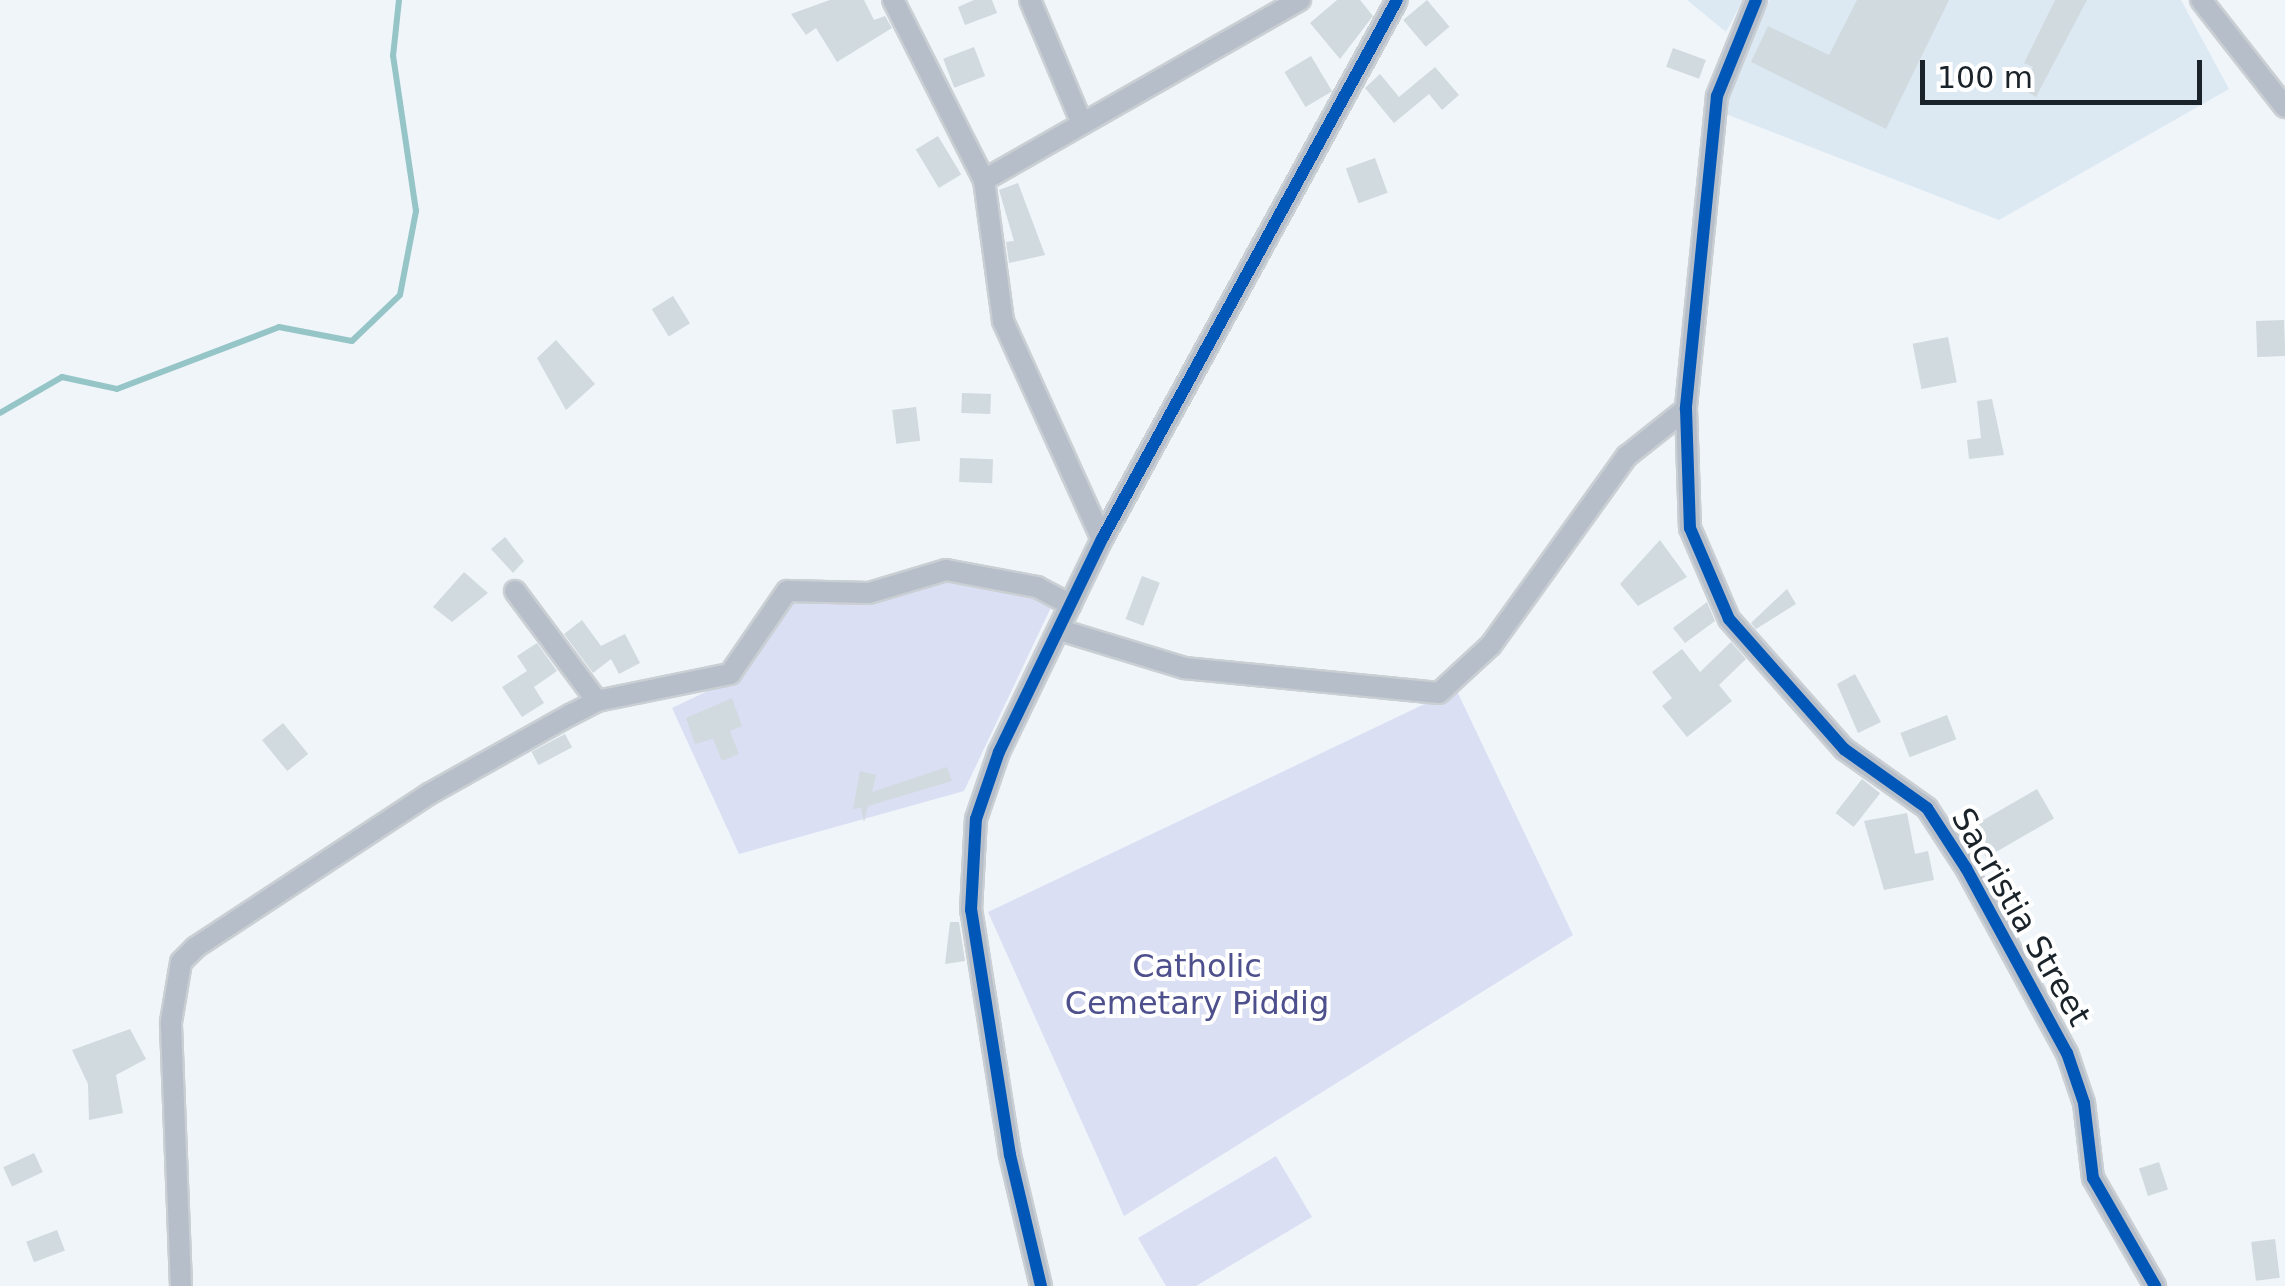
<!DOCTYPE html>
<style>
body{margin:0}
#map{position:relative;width:2285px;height:1286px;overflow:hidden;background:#f0f5fa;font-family:"DejaVu Sans",sans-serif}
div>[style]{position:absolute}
.built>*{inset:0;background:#dce9f3}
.green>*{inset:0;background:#dbdff4}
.stream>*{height:6px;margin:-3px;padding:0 3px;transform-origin:3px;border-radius:3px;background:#96c5c8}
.building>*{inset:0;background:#d1dade;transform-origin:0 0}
.roads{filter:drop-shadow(2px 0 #cacfd4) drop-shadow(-2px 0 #cacfd4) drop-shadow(0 2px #cacfd4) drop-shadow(0 -2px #cacfd4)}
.minor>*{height:20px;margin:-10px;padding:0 10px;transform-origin:10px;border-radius:10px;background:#b6bec9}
.cycleway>*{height:12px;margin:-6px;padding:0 6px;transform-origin:6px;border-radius:6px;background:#0057b8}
span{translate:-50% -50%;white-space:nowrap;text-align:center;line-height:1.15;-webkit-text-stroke:8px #fff;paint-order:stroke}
.street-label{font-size:32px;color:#1a232a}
.park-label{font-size:32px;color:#4e508d}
.scale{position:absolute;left:1920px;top:60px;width:282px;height:45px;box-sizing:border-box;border:5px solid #1a232a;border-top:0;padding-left:12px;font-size:30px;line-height:35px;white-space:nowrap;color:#1a232a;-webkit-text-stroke:8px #fff;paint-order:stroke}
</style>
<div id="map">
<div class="built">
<i style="clip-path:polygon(1687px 0,1743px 0,1726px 32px)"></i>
<i style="clip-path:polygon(1770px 0,2181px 0,2229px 89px,1999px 220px,1718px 111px)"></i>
</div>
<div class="green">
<i style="clip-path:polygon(943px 574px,1054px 601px,964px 791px,739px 854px,672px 708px,743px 674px,792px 600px)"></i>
<i style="clip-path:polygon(1456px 689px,1573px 935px,1124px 1216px,988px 912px)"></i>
<i style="clip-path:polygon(1276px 1156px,1312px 1217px,1196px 1286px,1166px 1286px,1138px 1238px)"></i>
</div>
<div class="stream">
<i style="left:0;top:413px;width:72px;rotate:-30.1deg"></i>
<i style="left:62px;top:377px;width:56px;rotate:12.3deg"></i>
<i style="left:117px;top:389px;width:173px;rotate:-20.9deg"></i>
<i style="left:279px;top:327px;width:74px;rotate:10.9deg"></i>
<i style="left:352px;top:341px;width:66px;rotate:-43.8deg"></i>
<i style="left:400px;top:295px;width:86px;rotate:-79.2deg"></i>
<i style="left:416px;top:211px;width:157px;rotate:-98.4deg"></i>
<i style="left:393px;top:56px;width:56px;rotate:-83.9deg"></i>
</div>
<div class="building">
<i style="clip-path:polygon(830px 0,864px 0,874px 20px,885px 16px,892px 28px,837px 62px,816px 28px,806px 35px,791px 14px)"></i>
<i style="clip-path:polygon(974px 0,992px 0,997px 13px,965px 25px,958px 7px)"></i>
<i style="clip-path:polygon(1337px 0,1360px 0,1373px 16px,1340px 59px,1310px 23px)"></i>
<i style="left:1427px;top:0;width:35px;height:31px;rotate:50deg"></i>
<i style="clip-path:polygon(1857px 0,1949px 0,1886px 129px,1751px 62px,1768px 26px,1829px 55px)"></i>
<i style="clip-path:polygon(2055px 0,2087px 0,2036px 97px,2021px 88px,2033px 67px,2024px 63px)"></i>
<i style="left:974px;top:47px;width:31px;height:33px;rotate:69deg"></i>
<i style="left:1673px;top:48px;width:35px;height:20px;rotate:20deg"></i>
<i style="left:1311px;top:56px;width:41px;height:31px;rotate:59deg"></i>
<i style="clip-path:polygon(1435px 67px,1459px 95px,1442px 110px,1429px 94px,1394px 123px,1365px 88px,1380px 74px,1399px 97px)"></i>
<i style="left:938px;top:136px;width:45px;height:26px;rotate:59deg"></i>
<i style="left:1375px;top:158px;width:37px;height:31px;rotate:70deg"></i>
<i style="clip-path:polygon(1018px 183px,1045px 255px,1009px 263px,1006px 242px,1014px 241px,999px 190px)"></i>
<i style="left:673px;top:296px;width:32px;height:25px;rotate:58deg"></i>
<i style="left:2284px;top:320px;width:36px;height:28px;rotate:88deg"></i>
<i style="left:1948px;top:337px;width:46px;height:36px;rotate:79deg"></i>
<i style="clip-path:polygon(556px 340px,595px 384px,566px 410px,537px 358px)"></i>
<i style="left:962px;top:393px;width:29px;height:20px;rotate:2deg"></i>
<i style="clip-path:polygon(1992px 399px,2004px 455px,1969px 459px,1967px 440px,1981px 438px,1977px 401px)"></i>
<i style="left:916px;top:407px;width:34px;height:24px;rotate:83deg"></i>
<i style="left:960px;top:458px;width:33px;height:24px;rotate:2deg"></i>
<i style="clip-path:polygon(505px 537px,524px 561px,513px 573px,491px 549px)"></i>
<i style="clip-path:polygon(1660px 540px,1687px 577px,1638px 606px,1620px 584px)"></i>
<i style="clip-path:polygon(464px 572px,488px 593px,452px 622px,433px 607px)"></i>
<i style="left:1142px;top:576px;width:19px;height:46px;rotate:21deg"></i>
<i style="clip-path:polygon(1787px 589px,1796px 604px,1756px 629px,1751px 623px)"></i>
<i style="clip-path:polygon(1707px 602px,1715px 621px,1685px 643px,1673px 628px)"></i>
<i style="clip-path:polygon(582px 620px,601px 646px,625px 634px,640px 663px,619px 674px,611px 659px,593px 673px,564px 634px)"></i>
<i style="clip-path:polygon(1731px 642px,1746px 659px,1719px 685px,1732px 701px,1687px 737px,1662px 706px,1672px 698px,1652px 672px,1682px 649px,1700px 672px)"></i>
<i style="clip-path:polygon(537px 643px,557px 671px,534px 687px,544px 703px,522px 717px,502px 687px,527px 671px,517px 656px)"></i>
<i style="clip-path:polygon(1855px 674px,1881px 722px,1858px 733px,1837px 684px)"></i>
<i style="clip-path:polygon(732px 698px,742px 726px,730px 731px,739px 754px,722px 761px,713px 739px,695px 744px,686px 718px)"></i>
<i style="left:1947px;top:715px;width:26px;height:50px;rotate:69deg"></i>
<i style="left:283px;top:723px;width:40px;height:27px;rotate:51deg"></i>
<i style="left:565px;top:734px;width:15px;height:38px;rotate:62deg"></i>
<i style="clip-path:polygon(947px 767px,952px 781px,868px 806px,864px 822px,861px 808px,853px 809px,860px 771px,876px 775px,872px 792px)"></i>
<i style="left:1862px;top:779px;width:23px;height:43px;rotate:38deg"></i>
<i style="left:2037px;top:789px;width:34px;height:78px;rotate:60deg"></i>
<i style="clip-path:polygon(1907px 813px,1915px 854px,1928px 851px,1934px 880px,1884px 890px,1864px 821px)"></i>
<i style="clip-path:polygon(950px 922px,959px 922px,965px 961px,945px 964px)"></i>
<i style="clip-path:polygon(130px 1029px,146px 1059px,116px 1075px,123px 1113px,89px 1120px,88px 1084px,72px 1050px)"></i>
<i style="left:34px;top:1153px;width:21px;height:34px;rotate:65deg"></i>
<i style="left:2159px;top:1162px;width:29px;height:21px;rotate:72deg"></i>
<i style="left:57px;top:1230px;width:22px;height:33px;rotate:69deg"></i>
<i style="left:2275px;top:1239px;width:39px;height:24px;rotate:83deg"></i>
</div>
<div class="roads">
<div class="minor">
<i style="left:893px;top:0;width:202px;rotate:63.2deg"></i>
<i style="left:984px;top:180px;width:142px;rotate:82.3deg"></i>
<i style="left:1003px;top:321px;width:239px;rotate:65.6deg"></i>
<i style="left:1030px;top:0;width:129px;rotate:67.2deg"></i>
<i style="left:1756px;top:0;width:104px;rotate:112.1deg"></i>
<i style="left:1717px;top:96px;width:315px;rotate:95.7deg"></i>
<i style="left:1686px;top:409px;width:119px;rotate:88.1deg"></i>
<i style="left:1690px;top:528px;width:99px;rotate:66.8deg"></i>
<i style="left:1729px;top:619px;width:174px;rotate:48.5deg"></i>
<i style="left:1844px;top:749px;width:102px;rotate:35.4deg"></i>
<i style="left:1927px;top:808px;width:72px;rotate:57deg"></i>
<i style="left:1966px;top:868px;width:211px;rotate:61.4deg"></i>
<i style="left:2067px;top:1053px;width:53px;rotate:71.2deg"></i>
<i style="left:2084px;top:1103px;width:76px;rotate:83.2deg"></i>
<i style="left:2093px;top:1178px;width:125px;rotate:60.1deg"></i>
<i style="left:2201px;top:0;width:136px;rotate:51.9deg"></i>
<i style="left:984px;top:180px;width:364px;rotate:-29.7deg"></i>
<i style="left:515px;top:591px;width:137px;rotate:53.3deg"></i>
<i style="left:1060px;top:630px;width:130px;rotate:17deg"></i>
<i style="left:1184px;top:668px;width:256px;rotate:5.6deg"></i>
<i style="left:1439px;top:693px;width:71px;rotate:-42.7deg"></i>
<i style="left:1491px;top:645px;width:233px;rotate:-54.3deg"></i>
<i style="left:1627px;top:456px;width:75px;rotate:-38.5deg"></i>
<i style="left:181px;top:1286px;width:264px;rotate:-92.2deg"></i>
<i style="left:171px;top:1022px;width:61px;rotate:-80.5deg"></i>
<i style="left:181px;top:962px;width:21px;rotate:-45deg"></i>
<i style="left:196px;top:947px;width:279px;rotate:-33.3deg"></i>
<i style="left:429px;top:794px;width:162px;rotate:-29.3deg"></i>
<i style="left:570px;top:715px;width:30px;rotate:-27deg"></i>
<i style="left:597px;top:701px;width:136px;rotate:-11.5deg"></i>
<i style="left:730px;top:674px;width:101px;rotate:-55.5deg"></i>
<i style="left:787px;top:591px;width:82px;rotate:1.4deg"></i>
<i style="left:869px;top:593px;width:80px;rotate:-16.6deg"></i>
<i style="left:946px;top:570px;width:93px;rotate:10.6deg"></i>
<i style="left:1037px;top:587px;width:38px;rotate:28deg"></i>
<i style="left:1041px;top:1286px;width:135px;rotate:-103.3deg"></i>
<i style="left:1010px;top:1155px;width:248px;rotate:-99deg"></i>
<i style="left:971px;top:910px;width:91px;rotate:-86.9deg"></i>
<i style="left:976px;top:819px;width:71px;rotate:-71.1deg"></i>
<i style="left:999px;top:752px;width:237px;rotate:-64.2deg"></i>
<i style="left:1102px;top:539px;width:614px;rotate:-61.31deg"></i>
</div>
</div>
<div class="cycleway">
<i style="left:1756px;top:0;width:104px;rotate:112.1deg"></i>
<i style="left:1717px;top:96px;width:315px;rotate:95.7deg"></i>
<i style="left:1686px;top:409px;width:119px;rotate:88.1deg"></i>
<i style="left:1690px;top:528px;width:99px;rotate:66.8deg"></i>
<i style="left:1729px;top:619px;width:174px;rotate:48.5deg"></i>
<i style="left:1844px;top:749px;width:102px;rotate:35.4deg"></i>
<i style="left:1927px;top:808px;width:72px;rotate:57deg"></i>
<i style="left:1966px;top:868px;width:211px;rotate:61.4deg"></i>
<i style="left:2067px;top:1053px;width:53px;rotate:71.2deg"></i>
<i style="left:2084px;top:1103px;width:76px;rotate:83.2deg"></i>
<i style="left:2093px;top:1178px;width:125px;rotate:60.1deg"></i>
<i style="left:1041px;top:1286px;width:135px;rotate:-103.3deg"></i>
<i style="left:1010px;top:1155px;width:248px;rotate:-99deg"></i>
<i style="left:971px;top:910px;width:91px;rotate:-86.9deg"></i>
<i style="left:976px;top:819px;width:71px;rotate:-71.1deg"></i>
<i style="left:999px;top:752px;width:237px;rotate:-64.2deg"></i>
<i style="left:1102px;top:539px;width:614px;rotate:-61.31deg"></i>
</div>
<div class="street-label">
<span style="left:2021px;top:917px;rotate:60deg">Sacristia Street</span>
</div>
<div class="park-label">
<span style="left:1197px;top:985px">Catholic<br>Cemetary Piddig</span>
</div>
<div class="scale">100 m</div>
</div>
